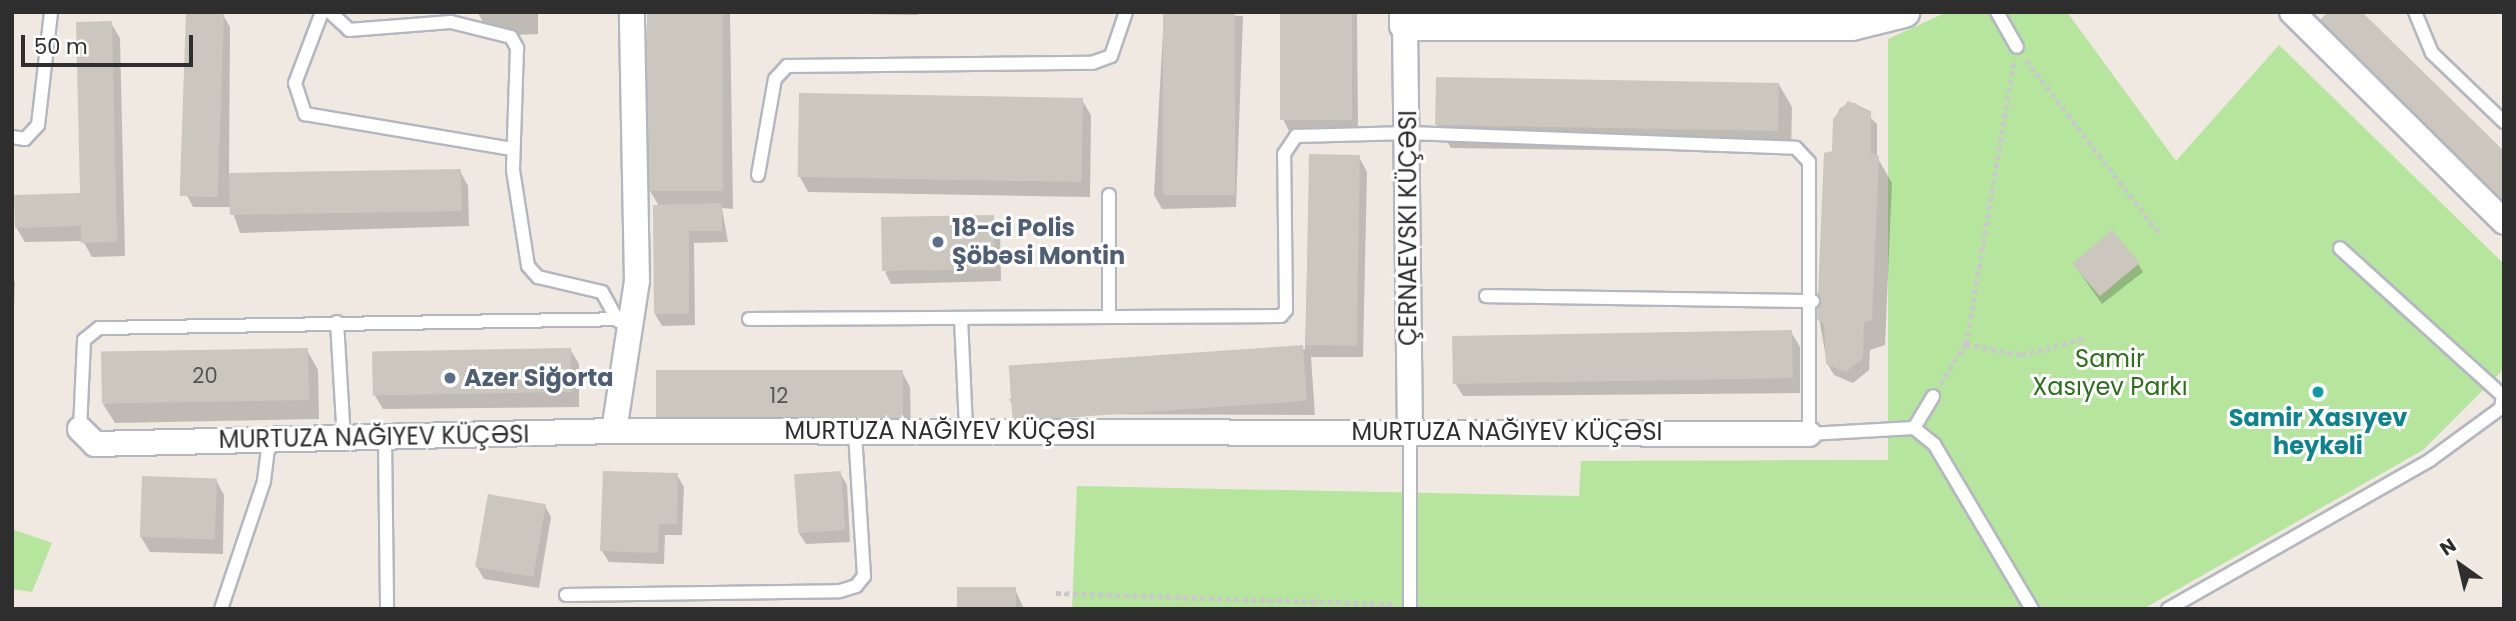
<!DOCTYPE html>
<meta charset="utf-8">
<style>
body{margin:0}
#map{position:relative;width:2516px;height:621px;overflow:hidden;background:#efe9e1;font-family:Poppins,sans-serif}
div>[style]{position:absolute}
.green>*{inset:0;background:#b6e59e}
.shadow>*{inset:0;background:#0003}
.building>*{inset:0;background:#cbc7bf;transform-origin:0 0}
.path>*{height:4.5px;margin-top:-2.25px;transform-origin:0;background:repeating-linear-gradient(90deg,#c9c9c9 0 5px,transparent 0 8.5px)}
.roads{filter:drop-shadow(2px 0 #b4b7c1) drop-shadow(-2px 0 #b4b7c1) drop-shadow(0 2px #b4b7c1) drop-shadow(0 -2px #b4b7c1)}
.service>*{height:12px;margin:-6px;padding:0 6px;transform-origin:6px;border-radius:6px;background:#fff}
.minor>*{height:24px;margin:-12px;padding:0 12px;transform-origin:12px;border-radius:12px;background:#fff}
.tertiary>*{height:30px;margin:-15px;padding:0 15px;transform-origin:15px;border-radius:15px;background:#fff}
.dots>*{width:19px;height:19px;translate:-50% -50%;box-sizing:border-box;border:4px solid #fff;border-radius:50%}
span{translate:-50% -50%;white-space:nowrap;text-align:center;line-height:1.15;-webkit-text-stroke:6px #fff;paint-order:stroke}
.number-label{font-size:21px;color:#555452}
.number-label span{-webkit-text-stroke-width:0}
.service-label{font-size:24px;color:#4e5e75;font-weight:700}
.left{translate:0 -50%;text-align:left}
.street-label{font-size:24px;color:#2e2e2e}
.park-label{font-size:24px;color:#2c6e1b}
.culture-label{font-size:24px;color:#0d838f;font-weight:700}
.frame{position:absolute;inset:0;border:14px solid #2e2e2e;pointer-events:none}
.north{position:absolute;left:2425px;top:530px;width:70px;height:70px;-webkit-text-stroke:5px #fff;paint-order:stroke;rotate:326deg;font-size:19px;font-weight:700;line-height:28px;text-align:center;color:#2e2e2e}
.north::after{content:'';display:block;margin:auto;width:24px;height:32px;background:#2e2e2e;clip-path:polygon(50% 0,100% 100%,50% 72%,0 100%)}
.scale{position:absolute;left:21px;top:35px;width:172px;height:32px;box-sizing:border-box;border:4px solid #2e2e2e;border-top:0;padding-left:9px;font-size:21px;line-height:24px;white-space:nowrap;color:#2e2e2e;-webkit-text-stroke:5px #fff;paint-order:stroke}
</style>
<div id="map">
<div class="green">
<i style="clip-path:polygon(1947px 12px,2067px 12px,2176px 161px,2279px 45px,2504px 264px,2504px 369px,2423px 450px,2143px 609px,1072px 609px,1077px 486px,1579px 496px,1581px 461px,1888px 460px,1888px 39px)"></i>
<i style="clip-path:polygon(12px 529px,52px 543px,32px 592px,12px 589px)"></i>
</div>
<div class="shadow">
<i style="clip-path:polygon(538px 12px,538px 34px,491px 36px,478px 13px)"></i>
<i style="clip-path:polygon(649px 12px,730px 12px,733px 209px,722px 208px,728px 242px,694px 243px,695px 325px,662px 326px,655px 314px,659px 206px,650px 191px)"></i>
<i style="clip-path:polygon(744px 12px,918px 12px,918px 15px)"></i>
<i style="clip-path:polygon(1164px 12px,1243px 16px,1236px 207px,1162px 209px,1154px 195px)"></i>
<i style="clip-path:polygon(1282px 12px,1357px 12px,1358px 130px,1289px 131px,1283px 119px)"></i>
<i style="clip-path:polygon(223px 15px,230px 27px,229px 179px,460px 171px,468px 186px,469px 226px,240px 233px,231px 207px,193px 207px,187px 195px)"></i>
<i style="clip-path:polygon(111px 23px,120px 38px,125px 256px,92px 257px,83px 241px,25px 242px,16px 227px,82px 195px)"></i>
<i style="clip-path:polygon(1778px 83px,1792px 107px,1791px 153px,1451px 148px,1437px 125px)"></i>
<i style="clip-path:polygon(1082px 100px,1091px 115px,1090px 197px,808px 192px,800px 177px)"></i>
<i style="clip-path:polygon(1855px 103px,1877px 124px,1877px 157px,1892px 183px,1885px 345px,1870px 350px,1869px 370px,1853px 383px,1834px 375px,1827px 363px,1819px 318px,1835px 120px,1840px 108px)"></i>
<i style="clip-path:polygon(1310px 156px,1359px 157px,1367px 172px,1363px 357px,1311px 357px,1315px 415px,1018px 414px,1009px 399px,1305px 349px)"></i>
<i style="clip-path:polygon(993px 217px,1000px 229px,1001px 281px,891px 284px,885px 272px)"></i>
<i style="clip-path:polygon(2138px 264px,2143px 272px,2102px 304px,2078px 270px)"></i>
<i style="clip-path:polygon(12px 277px,15px 282px,12px 358px)"></i>
<i style="clip-path:polygon(1791px 332px,1800px 347px,1800px 393px,1463px 396px,1454px 381px)"></i>
<i style="clip-path:polygon(570px 349px,579px 364px,579px 407px,383px 409px,374px 394px,374px 352px)"></i>
<i style="clip-path:polygon(307px 350px,318px 370px,319px 419px,115px 423px,103px 404px)"></i>
<i style="clip-path:polygon(902px 372px,910px 387px,911px 433px,667px 435px)"></i>
<i style="clip-path:polygon(840px 473px,847px 485px,850px 542px,806px 544px,799px 533px)"></i>
<i style="clip-path:polygon(677px 475px,684px 487px,682px 535px,665px 535px,664px 564px,609px 562px,602px 551px)"></i>
<i style="clip-path:polygon(216px 480px,224px 495px,223px 554px,150px 552px,141px 537px)"></i>
<i style="clip-path:polygon(545px 506px,551px 517px,539px 588px,484px 579px,477px 567px)"></i>
<i style="clip-path:polygon(1015px 589px,1024px 609px,959px 609px)"></i>
</div>
<div class="building">
<i style="left:647px;top:12px;width:76px;height:179px"></i>
<i style="left:1163px;top:12px;width:72px;height:183px"></i>
<i style="left:1280px;top:12px;width:72px;height:108px"></i>
<i style="clip-path:polygon(2328px 12px,2362px 12px,2504px 151px,2504px 216px,2312px 28px)"></i>
<i style="left:186px;top:13px;width:38px;height:183px;rotate:2deg"></i>
<i style="clip-path:polygon(112px 21px,117px 242px,81px 243px,81px 226px,15px 228px,14px 195px,80px 193px,76px 22px)"></i>
<i style="left:1436px;top:77px;width:343px;height:48px;rotate:1deg"></i>
<i style="left:1083px;top:98px;width:84px;height:284px;rotate:91deg"></i>
<i style="clip-path:polygon(1848px 101px,1871px 111px,1871px 153px,1879px 156px,1872px 320px,1864px 322px,1863px 358px,1846px 372px,1826px 364px,1824px 324px,1817px 319px,1824px 153px,1832px 151px,1833px 119px)"></i>
<i style="left:1309px;top:154px;width:51px;height:191px;rotate:1deg"></i>
<i style="left:461px;top:169px;width:42px;height:232px;rotate:89deg"></i>
<i style="clip-path:polygon(722px 203px,722px 231px,689px 231px,689px 314px,654px 314px,653px 205px)"></i>
<i style="left:994px;top:215px;width:54px;height:113px;rotate:89deg"></i>
<i style="left:2112px;top:230px;width:43px;height:52px;rotate:50deg"></i>
<i style="left:1792px;top:330px;width:48px;height:340px;rotate:89deg"></i>
<i style="left:1303px;top:345px;width:56px;height:295px;rotate:86deg"></i>
<i style="left:308px;top:348px;width:52px;height:207px;rotate:89deg"></i>
<i style="left:571px;top:348px;width:44px;height:199px;rotate:89deg"></i>
<i style="left:903px;top:370px;width:48px;height:247px;rotate:90deg"></i>
<i style="clip-path:polygon(603px 471px,678px 473px,677px 524px,659px 524px,658px 553px,600px 551px)"></i>
<i style="left:841px;top:471px;width:59px;height:47px;rotate:86deg"></i>
<i style="left:142px;top:476px;width:75px;height:61px;rotate:2deg"></i>
<i style="left:488px;top:494px;width:59px;height:74px;rotate:10deg"></i>
<i style="left:957px;top:587px;width:59px;height:22px"></i>
</div>
<div class="path">
<i style="left:2026px;top:60px;width:220px;rotate:52.4deg"></i>
<i style="left:1966px;top:344px;width:56px;rotate:11.3deg"></i>
<i style="left:2021px;top:355px;width:65px;rotate:-15.1deg"></i>
<i style="left:1940px;top:384px;width:48px;rotate:-57deg"></i>
<i style="left:1966px;top:344px;width:287px;rotate:-80.4deg"></i>
<i style="left:1056px;top:593px;width:338px;rotate:1.9deg"></i>
</div>
<div class="roads">
<div class="service">
<i style="left:322px;top:12px;width:76px;rotate:110.8deg"></i>
<i style="left:295px;top:83px;width:33px;rotate:72deg"></i>
<i style="left:305px;top:114px;width:210px;rotate:9.6deg"></i>
<i style="left:330px;top:12px;width:26px;rotate:43deg"></i>
<i style="left:349px;top:30px;width:102px;rotate:-4.5deg"></i>
<i style="left:451px;top:22px;width:62px;rotate:14deg"></i>
<i style="left:511px;top:37px;width:13px;rotate:61deg"></i>
<i style="left:517px;top:48px;width:122px;rotate:91.9deg"></i>
<i style="left:513px;top:170px;width:97px;rotate:81.1deg"></i>
<i style="left:528px;top:266px;width:15px;rotate:48deg"></i>
<i style="left:538px;top:277px;width:66px;rotate:13.2deg"></i>
<i style="left:602px;top:292px;width:33px;rotate:61deg"></i>
<i style="left:1997px;top:12px;width:40px;rotate:60.3deg"></i>
<i style="left:2415px;top:12px;width:44px;rotate:67.5deg"></i>
<i style="left:2432px;top:53px;width:100px;rotate:43.8deg"></i>
<i style="left:12px;top:137px;width:13px;rotate:9deg"></i>
<i style="left:25px;top:139px;width:19px;rotate:-47deg"></i>
<i style="left:38px;top:125px;width:114px;rotate:-83.4deg"></i>
<i style="left:758px;top:175px;width:97px;rotate:-80deg"></i>
<i style="left:775px;top:79px;width:18px;rotate:-47deg"></i>
<i style="left:787px;top:66px;width:305px;rotate:-0.6deg"></i>
<i style="left:1092px;top:63px;width:20px;rotate:-20deg"></i>
<i style="left:1111px;top:56px;width:46px;rotate:-71.2deg"></i>
<i style="left:1109px;top:195px;width:122px;rotate:90deg"></i>
<i style="left:1486px;top:296px;width:327px;rotate:0.9deg"></i>
<i style="left:961px;top:318px;width:112px;rotate:87.4deg"></i>
<i style="left:749px;top:319px;width:532px;rotate:-0.32deg"></i>
<i style="left:1281px;top:316px;width:8px;rotate:-50deg"></i>
<i style="left:1286px;top:310px;width:156px;rotate:-90.7deg"></i>
<i style="left:1284px;top:154px;width:22px;rotate:-56deg"></i>
<i style="left:1296px;top:136px;width:113px;rotate:-1.5deg"></i>
<i style="left:1409px;top:133px;width:387px;rotate:2.2deg"></i>
<i style="left:1796px;top:148px;width:19px;rotate:47deg"></i>
<i style="left:1809px;top:162px;width:272px;rotate:90deg"></i>
<i style="left:1809px;top:434px;width:105px;rotate:-3.3deg"></i>
<i style="left:1914px;top:428px;width:26px;rotate:39deg"></i>
<i style="left:1934px;top:444px;width:192px;rotate:59.3deg"></i>
<i style="left:337px;top:322px;width:118px;rotate:86.6deg"></i>
<i style="left:1914px;top:428px;width:37px;rotate:-59deg"></i>
<i style="left:80px;top:429px;width:89px;rotate:-87.4deg"></i>
<i style="left:84px;top:340px;width:19px;rotate:-39deg"></i>
<i style="left:99px;top:328px;width:534px;rotate:-0.97deg"></i>
<i style="left:1410px;top:432px;width:177px;rotate:90deg"></i>
<i style="left:385px;top:439px;width:170px;rotate:89.3deg"></i>
<i style="left:566px;top:595px;width:274px;rotate:-0.8deg"></i>
<i style="left:840px;top:591px;width:17px;rotate:-17deg"></i>
<i style="left:856px;top:586px;width:13px;rotate:-51deg"></i>
<i style="left:864px;top:576px;width:145px;rotate:-93.6deg"></i>
<i style="left:221px;top:609px;width:135px;rotate:-71.4deg"></i>
<i style="left:264px;top:481px;width:41px;rotate:-83deg"></i>
<i style="left:2168px;top:609px;width:301px;rotate:-29.6deg"></i>
<i style="left:2430px;top:460px;width:88px;rotate:-36.2deg"></i>
<i style="left:2501px;top:408px;width:12px;rotate:-81deg"></i>
<i style="left:2503px;top:396px;width:220px;rotate:-137.8deg"></i>
</div>
<div class="minor">
<i style="left:2292px;top:12px;width:298px;rotate:44.7deg"></i>
<i style="left:1405px;top:25px;width:407px;rotate:89.3deg"></i>
<i style="left:80px;top:429px;width:21px;rotate:45deg"></i>
<i style="left:95px;top:444px;width:519px;rotate:-1.43deg"></i>
<i style="left:614px;top:431px;width:1195px;rotate:0.14deg"></i>
<i style="left:614px;top:431px;width:152px;rotate:-81.3deg"></i>
<i style="left:637px;top:281px;width:269px;rotate:-91.1deg"></i>
</div>
<div class="tertiary">
<i style="left:1405px;top:12px;width:13px;rotate:90deg"></i>
<i style="left:1405px;top:25px;width:447px"></i>
<i style="left:1852px;top:25px;width:54px;rotate:-14deg"></i>
</div>
</div>
<div class="dots">
<i style="left:938px;top:242px;background:#5c6f8a"></i>
<i style="left:450px;top:378px;background:#5c6f8a"></i>
<i style="left:2318px;top:392px;background:#0f9aa8"></i>
</div>
<div class="number-label">
<span style="left:205px;top:376px">20</span>
<span style="left:779px;top:396px">12</span>
</div>
<div class="service-label">
<span class="left" style="left:952px;top:242px">18-ci Polis<br>Şöbəsi Montin</span>
<span class="left" style="left:464px;top:378px">Azer Siğorta</span>
</div>
<div class="street-label">
<span style="left:1408px;top:228px;rotate:-90deg">ÇERNAEVSKI KÜÇƏSI</span>
<span style="left:940px;top:431px">MURTUZA NAĞIYEV KÜÇƏSI</span>
<span style="left:1507px;top:432px">MURTUZA NAĞIYEV KÜÇƏSI</span>
<span style="left:374px;top:437px;rotate:-1deg">MURTUZA NAĞIYEV KÜÇƏSI</span>
</div>
<div class="park-label">
<span style="left:2110px;top:373px">Samir<br>Xasıyev Parkı</span>
</div>
<div class="culture-label">
<span style="left:2318px;top:432px">Samir Xasıyev<br>heykəli</span>
</div>
<div class="frame"></div>
<div class="north">N</div>
<div class="scale">50 m</div>
</div>
